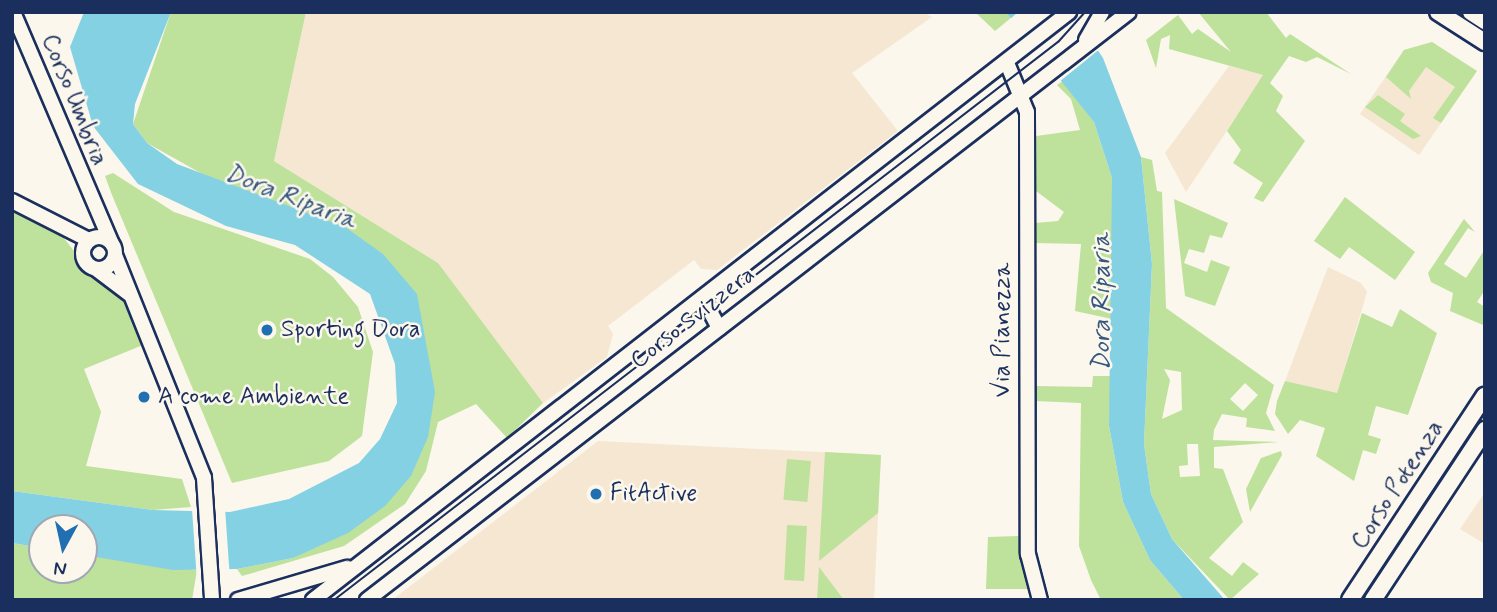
<!DOCTYPE html>
<style>
body{margin:0}
#map{position:relative;width:1497px;height:612px;overflow:hidden;background:#fbf7ec;font-family:Mynerve,sans-serif}
div>[style]{position:absolute}
.built>*{inset:0;background:#f6e7d3}
.green>*{inset:0;background:#bee19b;transform-origin:0 0}
.water>*{inset:0;background:#85d1e4}
.pier>*{inset:0;background:#fbf7ec;transform-origin:0 0}
.roads{filter:drop-shadow(2px 0 #1b2f5e) drop-shadow(-2px 0 #1b2f5e) drop-shadow(0 2px #1b2f5e) drop-shadow(0 -2px #1b2f5e)}
.secondary>*{height:14px;margin:-7px;padding:0 7px;transform-origin:7px;border-radius:7px;background:#fbf7ec}
.secondary>.ring{margin:-7px;padding:0;box-sizing:content-box;background:none;border:14px solid #fbf7ec;border-radius:50%}
.primary>*{height:16px;margin:-8px;padding:0 8px;transform-origin:8px;border-radius:8px;background:#fbf7ec}
.tram>*{height:2px;margin:-1px;padding:0 1px;transform-origin:1px;border-radius:1px;background:#1b2f5e}
.dots>*{width:19px;height:19px;translate:-50% -50%;box-sizing:border-box;border:4px solid #fbf7ec;border-radius:50%}
span{translate:-50% -50%;white-space:nowrap;text-align:center;line-height:1.15;-webkit-text-stroke:5px #fbf7ec;paint-order:stroke}
.street-label{font-size:24px;color:#1b2f5e}
.poi-label{font-size:24px;color:#1b2f5e}
.left{translate:0 -50%;text-align:left}
.water-label{font-size:26px;color:#365880;font-style:italic}
.frame{position:absolute;inset:0;border:14px solid #1b2f5e;pointer-events:none}
.north{position:absolute;left:28px;top:514px;width:70px;height:70px;box-sizing:border-box;background:#fbf7ec;border:2px solid #a1a7b3;border-radius:50%;rotate:188deg;font-size:19px;font-weight:700;line-height:28px;text-align:center;color:#1b2f5e}
.north::after{content:'';display:block;margin:auto;width:24px;height:32px;background:#1f6fb2;clip-path:polygon(50% 0,100% 100%,50% 72%,0 100%)}
</style>
<div id="map">
<div class="built">
<i style="clip-path:polygon(306px 12px,923px 12px,932px 17px,852px 73px,898px 131px,717px 270px,701px 269px,694px 260px,608px 326px,613px 334px,607px 357px,542px 404px,438px 263px,274px 161px)"></i>
<i style="clip-path:polygon(1432px 42px,1477px 71px,1419px 155px,1360px 114px,1404px 50px)"></i>
<i style="clip-path:polygon(1229px 66px,1264px 75px,1186px 192px,1165px 153px)"></i>
<i style="clip-path:polygon(1328px 267px,1361px 283px,1367px 292px,1337px 394px,1285px 381px)"></i>
<i style="clip-path:polygon(598px 441px,881px 455px,874px 600px,392px 600px)"></i>
<i style="clip-path:polygon(1485px 492px,1485px 544px,1460px 529px)"></i>
</div>
<div class="green">
<i style="clip-path:polygon(171px 12px,306px 12px,274px 161px,438px 263px,543px 403px,507px 438px,476px 404px,438px 422px,426px 471px,405px 504px,344px 546px,242px 576px,237px 569px,293px 558px,411px 476px,417px 294px,147px 143px,133px 124px)"></i>
<i style="clip-path:polygon(975px 12px,1006px 12px,1012px 17px,995px 31px)"></i>
<i style="clip-path:polygon(1198px 12px,1266px 12px,1286px 38px,1290px 34px,1351px 74px,1317px 57px,1306px 62px,1289px 56px,1270px 83px,1283px 96px,1276px 111px,1305px 141px,1263px 202px,1254px 198px,1263px 183px,1233px 163px,1241px 150px,1227px 131px,1263px 75px,1169px 49px,1170px 35px,1161px 39px,1156px 68px,1146px 40px,1178px 15px,1192px 34px,1198px 29px,1231px 52px)"></i>
<i style="clip-path:polygon(1432px 42px,1477px 71px,1441px 123px,1433px 118px,1455px 87px,1426px 67px,1409px 91px,1411px 99px,1386px 77px,1404px 50px)"></i>
<i style="clip-path:polygon(1063px 81px,1094px 122px,1112px 178px,1112px 319px,1075px 311px,1081px 244px,1035px 243px,1035px 223px,1058px 221px,1064px 212px,1036px 191px,1036px 136px,1080px 130px,1071px 99px,1057px 85px)"></i>
<i style="clip-path:polygon(1378px 95px,1405px 114px,1400px 121px,1421px 136px,1413px 139px,1365px 107px)"></i>
<i style="clip-path:polygon(evenodd,1141px 157px,1152px 160px,1157px 191px,1162px 192px,1166px 308px,1274px 385px,1266px 413px,1275px 431px,1246px 427px,1247px 418px,1222px 414px,1214px 430px,1213px 440px,1278px 442px,1214px 447px,1214px 468px,1223px 469px,1243px 522px,1209px 558px,1232px 576px,1243px 562px,1259px 574px,1230px 600px,1172px 539px,1151px 494px,1144px 444px,1152px 264px,1141px 157px,1164px 369px,1181px 372px,1182px 410px,1162px 419px,1170px 380px,1164px 369px,1141px 157px,1245px 383px,1258px 395px,1243px 411px,1230px 399px,1245px 383px,1141px 157px,1187px 444px,1198px 444px,1200px 476px,1180px 477px,1179px 466px,1188px 465px,1187px 444px)"></i>
<i style="clip-path:polygon(113px 173px,174px 212px,310px 259px,333px 277px,358px 307px,373px 352px,362px 436px,329px 461px,232px 483px,112px 195px,105px 176px)"></i>
<i style="clip-path:polygon(1345px 197px,1415px 252px,1395px 280px,1349px 247px,1340px 259px,1314px 241px)"></i>
<i style="clip-path:polygon(1174px 199px,1228px 223px,1222px 238px,1210px 235px,1204px 253px,1189px 249px,1184px 263px,1207px 272px,1211px 260px,1230px 267px,1215px 306px,1185px 296px)"></i>
<i style="clip-path:polygon(12px 209px,63px 237px,89px 270px,117px 284px,143px 345px,84px 369px,101px 412px,86px 466px,182px 479px,191px 507px,153px 510px,12px 491px)"></i>
<i style="clip-path:polygon(1464px 219px,1475px 232px,1468px 228px,1444px 264px,1466px 278px,1485px 249px,1485px 290px,1477px 302px,1485px 307px,1483px 325px,1450px 311px,1453px 293px,1431px 282px,1428px 273px)"></i>
<i style="clip-path:polygon(1400px 309px,1437px 333px,1408px 415px,1376px 406px,1368px 435px,1381px 439px,1376px 454px,1363px 450px,1354px 481px,1316px 456px,1325px 428px,1300px 420px,1288px 434px,1275px 414px,1277px 401px,1285px 381px,1337px 393px,1362px 313px,1392px 327px)"></i>
<i style="clip-path:polygon(1093px 376px,1111px 376px,1109px 426px,1123px 502px,1150px 560px,1184px 600px,1101px 600px,1091px 580px,1079px 546px,1081px 403px,1035px 401px,1035px 386px,1092px 387px)"></i>
<i style="clip-path:polygon(1281px 451px,1282px 455px,1250px 512px,1246px 489px,1261px 458px)"></i>
<i style="clip-path:polygon(825px 452px,881px 455px,878px 513px,819px 561px)"></i>
<i style="left:787px;top:459px;width:24px;height:41px;rotate:5deg"></i>
<i style="left:787px;top:525px;width:20px;height:55px;rotate:3deg"></i>
<i style="clip-path:polygon(1021px 536px,1027px 589px,986px 589px,988px 537px)"></i>
<i style="clip-path:polygon(12px 543px,42px 548px,42px 570px,84px 570px,84px 555px,197px 570px,192px 600px,12px 600px)"></i>
<i style="clip-path:polygon(819px 567px,844px 600px,817px 600px)"></i>
</div>
<div class="water">
<i style="clip-path:polygon(84px 12px,171px 12px,135px 104px,133px 124px,147px 143px,177px 164px,345px 227px,383px 254px,417px 294px,435px 392px,428px 437px,411px 476px,385px 506px,348px 533px,293px 558px,237px 569px,173px 570px,84px 555px,84px 528px,42px 528px,42px 548px,12px 543px,12px 491px,153px 510px,230px 512px,289px 499px,359px 463px,380px 439px,397px 403px,395px 364px,370px 294px,295px 245px,226px 226px,138px 184px,93px 126px,70px 47px)"></i>
<i style="clip-path:polygon(1006px 12px,1072px 12px,1103px 58px,1141px 157px,1152px 264px,1144px 444px,1151px 494px,1172px 539px,1225px 600px,1184px 600px,1150px 560px,1123px 502px,1109px 426px,1112px 178px,1094px 122px)"></i>
</div>
<div class="pier">
<i style="clip-path:polygon(1018px 12px,1076px 12px,1101px 48px,1059px 82px,1009px 20px)"></i>
<i style="left:225px;top:508px;width:64px;height:33px;rotate:86deg"></i>
</div>
<div class="roads">
<div class="secondary">
<i style="left:13px;top:12px;width:250px;rotate:66.9deg"></i>
<i style="left:1086px;top:40px;width:32px;rotate:-60deg"></i>
<i style="left:1007px;top:63px;width:53px;rotate:67.8deg"></i>
<i style="left:1027px;top:112px;width:442px;rotate:89.9deg"></i>
<i style="left:1028px;top:554px;width:48px;rotate:75.4deg"></i>
<i style="left:12px;top:201px;width:86px;rotate:26.9deg"></i>
<i class="ring" style="left:83px;top:237px;width:18px;height:18px"></i>
<i style="left:115px;top:255px;width:240px;rotate:68.2deg"></i>
<i style="left:204px;top:478px;width:122px;rotate:86.2deg"></i>
<i style="left:96px;top:269px;width:41px;rotate:37.1deg"></i>
<i style="left:703px;top:298px;width:34px;rotate:62deg"></i>
<i style="left:238px;top:600px;width:114px;rotate:-16.4deg"></i>
<i style="left:313px;top:600px;width:958px;rotate:-37.87deg"></i>
<i style="left:367px;top:600px;width:962px;rotate:-37.66deg"></i>
</div>
<div class="primary">
<i style="left:1438px;top:12px;width:56px;rotate:32.6deg"></i>
<i style="left:1471px;top:12px;width:17px;rotate:33deg"></i>
<i style="left:1350px;top:600px;width:245px;rotate:-56.6deg"></i>
<i style="left:1373px;top:600px;width:204px;rotate:-56.6deg"></i>
</div>
</div>
<div class="tram">
<i style="left:334px;top:600px;width:915px;rotate:-37.63deg"></i>
<i style="left:1059px;top:41px;width:39px;rotate:-48deg"></i>
</div>
<div class="dots">
<i style="left:267px;top:330px;background:#1f6fb2"></i>
<i style="left:144px;top:397px;background:#1f6fb2"></i>
<i style="left:596px;top:494px;background:#1f6fb2"></i>
</div>
<div class="street-label">
<span style="left:74px;top:100px;rotate:68deg">Corso Umbria</span>
<span style="left:693px;top:318px;rotate:-38deg">Corso Svizzera</span>
<span style="left:1003px;top:330px;rotate:-90deg">Via Pianezza</span>
<span style="left:1398px;top:485px;rotate:-57deg">Corso Potenza</span>
</div>
<div class="poi-label">
<span class="left" style="left:281px;top:330px">Sporting Dora</span>
<span class="left" style="left:158px;top:397px">A come Ambiente</span>
<span class="left" style="left:610px;top:494px">FitActive</span>
</div>
<div class="water-label">
<span style="left:290px;top:198px;rotate:21deg">Dora Riparia</span>
<span style="left:1103px;top:302px;rotate:-90deg">Dora Riparia</span>
</div>
<div class="frame"></div>
<div class="north">N</div>
</div>
